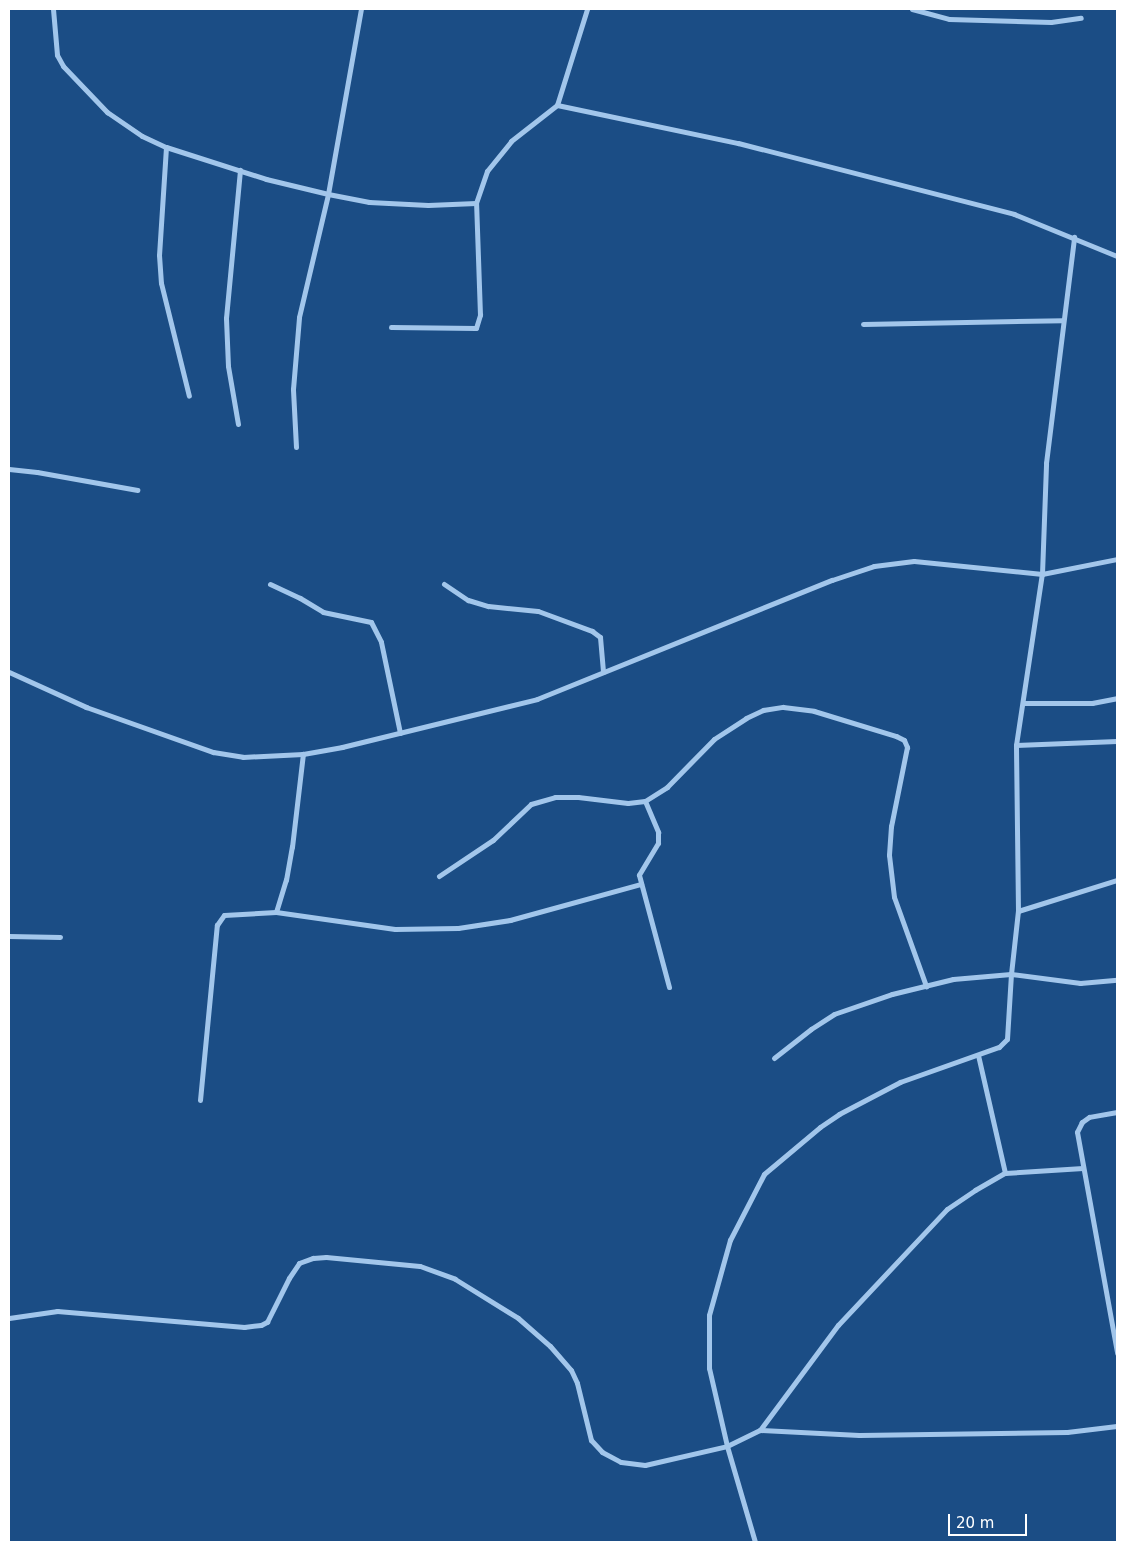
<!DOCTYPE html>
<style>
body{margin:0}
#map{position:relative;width:1126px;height:1551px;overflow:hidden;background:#1b4d85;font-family:"DejaVu Sans",sans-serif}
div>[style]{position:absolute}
.street>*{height:5px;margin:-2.5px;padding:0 2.5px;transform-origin:2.5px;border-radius:2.5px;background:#a2c6eb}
span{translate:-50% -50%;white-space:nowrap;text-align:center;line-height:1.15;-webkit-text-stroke:4.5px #1b4d85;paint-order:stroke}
.frame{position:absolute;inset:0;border:10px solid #fff;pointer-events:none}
.scale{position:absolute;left:948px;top:1514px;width:79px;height:22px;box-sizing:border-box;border:2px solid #fff;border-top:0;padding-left:6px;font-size:15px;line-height:18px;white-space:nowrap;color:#fff;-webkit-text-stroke:4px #1b4d85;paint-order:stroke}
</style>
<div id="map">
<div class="street">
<i style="left:53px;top:9px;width:46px;rotate:85deg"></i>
<i style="left:57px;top:55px;width:13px;rotate:61deg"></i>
<i style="left:63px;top:66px;width:64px;rotate:46.3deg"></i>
<i style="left:107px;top:112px;width:42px;rotate:34.4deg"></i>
<i style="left:142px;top:136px;width:26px;rotate:25deg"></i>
<i style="left:166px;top:147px;width:105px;rotate:17.7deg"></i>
<i style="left:266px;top:179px;width:64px;rotate:13.6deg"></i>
<i style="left:328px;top:194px;width:42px;rotate:11deg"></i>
<i style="left:369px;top:202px;width:59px;rotate:2.9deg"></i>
<i style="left:428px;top:205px;width:48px;rotate:-2.4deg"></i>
<i style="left:912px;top:9px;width:38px;rotate:15deg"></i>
<i style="left:949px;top:19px;width:102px;rotate:1.7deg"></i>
<i style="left:1051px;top:22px;width:30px;rotate:-8deg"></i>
<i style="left:557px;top:105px;width:185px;rotate:11.9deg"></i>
<i style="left:738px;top:143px;width:285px;rotate:14.4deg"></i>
<i style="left:1014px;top:214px;width:111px;rotate:22.2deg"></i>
<i style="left:166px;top:147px;width:108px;rotate:93.7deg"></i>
<i style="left:159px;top:255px;width:28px;rotate:86deg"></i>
<i style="left:161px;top:283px;width:116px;rotate:76.1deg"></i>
<i style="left:863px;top:324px;width:200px;rotate:-1.1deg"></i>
<i style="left:391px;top:327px;width:85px;rotate:0.7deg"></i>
<i style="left:476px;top:328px;width:14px;rotate:-73deg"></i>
<i style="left:480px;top:315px;width:112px;rotate:-92deg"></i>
<i style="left:476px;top:203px;width:34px;rotate:-71deg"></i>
<i style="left:487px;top:171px;width:38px;rotate:-51deg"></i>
<i style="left:511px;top:141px;width:58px;rotate:-38deg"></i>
<i style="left:557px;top:105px;width:101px;rotate:-72.6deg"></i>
<i style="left:238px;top:424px;width:59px;rotate:-99.8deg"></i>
<i style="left:228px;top:366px;width:48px;rotate:-92.4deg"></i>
<i style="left:226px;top:318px;width:149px;rotate:-84.6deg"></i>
<i style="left:296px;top:447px;width:58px;rotate:-93deg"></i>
<i style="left:293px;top:389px;width:72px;rotate:-85.2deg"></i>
<i style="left:299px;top:317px;width:126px;rotate:-76.7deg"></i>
<i style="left:328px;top:194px;width:188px;rotate:-79.9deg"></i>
<i style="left:9px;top:469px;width:28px;rotate:6deg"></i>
<i style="left:37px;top:472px;width:102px;rotate:10.2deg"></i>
<i style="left:270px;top:584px;width:33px;rotate:25deg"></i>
<i style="left:300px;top:598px;width:27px;rotate:31deg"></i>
<i style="left:323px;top:612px;width:49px;rotate:11.8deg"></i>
<i style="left:371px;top:622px;width:22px;rotate:63deg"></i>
<i style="left:381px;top:642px;width:93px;rotate:78.2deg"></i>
<i style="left:444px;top:584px;width:29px;rotate:34deg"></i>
<i style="left:468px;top:600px;width:21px;rotate:17deg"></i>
<i style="left:488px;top:606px;width:50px;rotate:5.7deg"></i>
<i style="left:538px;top:611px;width:58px;rotate:20.3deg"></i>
<i style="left:592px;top:631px;width:10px;rotate:37deg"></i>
<i style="left:600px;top:637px;width:35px;rotate:85deg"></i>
<i style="left:9px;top:672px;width:85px;rotate:24.4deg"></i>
<i style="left:86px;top:707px;width:135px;rotate:19.5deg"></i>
<i style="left:213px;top:752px;width:30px;rotate:9deg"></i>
<i style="left:243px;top:757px;width:60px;rotate:-2.9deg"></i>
<i style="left:303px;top:754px;width:40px;rotate:-10deg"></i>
<i style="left:342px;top:747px;width:201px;rotate:-13.8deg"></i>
<i style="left:537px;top:699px;width:318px;rotate:-22deg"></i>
<i style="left:832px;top:580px;width:44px;rotate:-18.4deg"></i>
<i style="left:874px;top:566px;width:40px;rotate:-7.1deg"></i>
<i style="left:914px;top:561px;width:129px;rotate:5.8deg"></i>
<i style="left:1042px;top:574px;width:76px;rotate:-11.3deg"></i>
<i style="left:1023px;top:703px;width:69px"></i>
<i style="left:1092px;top:703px;width:25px;rotate:-11deg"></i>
<i style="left:1016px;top:745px;width:101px;rotate:-2.3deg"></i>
<i style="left:645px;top:801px;width:34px;rotate:67deg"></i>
<i style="left:658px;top:832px;width:11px;rotate:90deg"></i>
<i style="left:658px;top:843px;width:37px;rotate:121deg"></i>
<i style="left:639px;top:875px;width:116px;rotate:75deg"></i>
<i style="left:439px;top:876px;width:65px;rotate:-33.7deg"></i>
<i style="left:493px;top:840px;width:52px;rotate:-43.5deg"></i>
<i style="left:531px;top:804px;width:25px;rotate:-16deg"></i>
<i style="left:555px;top:797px;width:23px"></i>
<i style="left:578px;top:797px;width:50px;rotate:6.8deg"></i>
<i style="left:628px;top:803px;width:17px;rotate:-7deg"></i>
<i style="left:645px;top:801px;width:26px;rotate:-32deg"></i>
<i style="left:667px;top:787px;width:67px;rotate:-45.6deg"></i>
<i style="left:714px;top:739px;width:38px;rotate:-33deg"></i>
<i style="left:746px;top:718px;width:19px;rotate:-25deg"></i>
<i style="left:763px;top:710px;width:20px;rotate:-9deg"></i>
<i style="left:783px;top:707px;width:31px;rotate:7deg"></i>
<i style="left:814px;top:711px;width:86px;rotate:17deg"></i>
<i style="left:896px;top:736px;width:9px;rotate:27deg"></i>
<i style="left:904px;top:740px;width:8px;rotate:67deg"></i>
<i style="left:907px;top:747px;width:81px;rotate:101.4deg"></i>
<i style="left:891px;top:826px;width:29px;rotate:94deg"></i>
<i style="left:889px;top:855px;width:42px;rotate:83.2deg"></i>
<i style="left:894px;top:897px;width:95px;rotate:70.2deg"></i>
<i style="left:1018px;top:911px;width:104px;rotate:-17.4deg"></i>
<i style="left:276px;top:912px;width:34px;rotate:-73deg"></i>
<i style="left:286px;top:880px;width:34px;rotate:-80deg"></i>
<i style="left:292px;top:847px;width:94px;rotate:-83.3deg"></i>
<i style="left:9px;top:936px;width:51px;rotate:1.1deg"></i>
<i style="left:978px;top:1055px;width:121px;rotate:77.1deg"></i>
<i style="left:774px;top:1058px;width:47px;rotate:-38.1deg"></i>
<i style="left:811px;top:1029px;width:27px;rotate:-33deg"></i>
<i style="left:834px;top:1014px;width:61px;rotate:-19deg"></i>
<i style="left:892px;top:994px;width:63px;rotate:-13.8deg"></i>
<i style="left:953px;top:979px;width:58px;rotate:-4.9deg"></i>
<i style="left:1011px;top:974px;width:70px;rotate:7.4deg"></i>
<i style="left:1080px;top:983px;width:37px;rotate:-5deg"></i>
<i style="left:200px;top:1100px;width:176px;rotate:-84.5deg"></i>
<i style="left:217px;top:925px;width:12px;rotate:-55deg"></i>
<i style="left:224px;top:915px;width:52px;rotate:-3.3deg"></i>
<i style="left:276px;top:912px;width:120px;rotate:8.1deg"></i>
<i style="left:395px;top:929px;width:63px;rotate:-0.9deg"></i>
<i style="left:458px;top:928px;width:53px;rotate:-8.7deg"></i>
<i style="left:510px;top:920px;width:136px;rotate:-15.4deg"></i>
<i style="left:1117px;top:1112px;width:28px;rotate:170deg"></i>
<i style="left:1089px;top:1117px;width:9px;rotate:144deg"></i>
<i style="left:1082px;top:1122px;width:11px;rotate:117deg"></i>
<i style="left:1077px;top:1132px;width:225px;rotate:79.7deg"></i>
<i style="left:9px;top:1318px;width:49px;rotate:-8.3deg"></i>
<i style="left:57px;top:1311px;width:188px;rotate:4.9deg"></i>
<i style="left:244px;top:1327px;width:17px;rotate:-7deg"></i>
<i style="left:261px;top:1325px;width:7px;rotate:-27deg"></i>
<i style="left:267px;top:1322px;width:49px;rotate:-63.4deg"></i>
<i style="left:289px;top:1278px;width:18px;rotate:-56deg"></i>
<i style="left:299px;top:1263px;width:15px;rotate:-20deg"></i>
<i style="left:313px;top:1258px;width:13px;rotate:-4deg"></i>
<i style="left:326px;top:1257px;width:94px;rotate:5.5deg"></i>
<i style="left:420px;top:1266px;width:37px;rotate:20deg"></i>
<i style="left:455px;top:1279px;width:74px;rotate:31.8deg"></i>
<i style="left:518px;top:1318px;width:43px;rotate:41.2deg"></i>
<i style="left:550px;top:1346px;width:32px;rotate:49deg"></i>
<i style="left:571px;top:1370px;width:14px;rotate:65deg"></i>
<i style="left:577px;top:1383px;width:59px;rotate:76.2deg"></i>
<i style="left:591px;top:1440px;width:16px;rotate:47deg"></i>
<i style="left:602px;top:1452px;width:21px;rotate:28deg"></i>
<i style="left:621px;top:1462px;width:24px;rotate:7deg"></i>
<i style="left:645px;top:1465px;width:84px;rotate:-13deg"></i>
<i style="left:727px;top:1446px;width:37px;rotate:-26deg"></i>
<i style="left:760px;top:1430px;width:131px;rotate:-53.4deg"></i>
<i style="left:838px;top:1325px;width:159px;rotate:-46.8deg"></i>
<i style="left:947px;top:1209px;width:34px;rotate:-34deg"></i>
<i style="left:975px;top:1190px;width:34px;rotate:-30deg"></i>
<i style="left:1005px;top:1173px;width:78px;rotate:-3.7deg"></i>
<i style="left:760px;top:1430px;width:99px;rotate:2.9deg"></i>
<i style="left:859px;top:1435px;width:208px;rotate:-0.8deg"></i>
<i style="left:1067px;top:1432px;width:50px;rotate:-6.8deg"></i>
<i style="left:755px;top:1542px;width:100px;rotate:-106.3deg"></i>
<i style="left:727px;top:1446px;width:80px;rotate:-103deg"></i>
<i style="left:709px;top:1368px;width:53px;rotate:-90deg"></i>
<i style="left:709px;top:1315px;width:78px;rotate:-74.4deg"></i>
<i style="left:730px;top:1240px;width:74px;rotate:-62.7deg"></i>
<i style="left:764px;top:1174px;width:73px;rotate:-40deg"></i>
<i style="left:820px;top:1127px;width:23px;rotate:-34deg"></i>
<i style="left:839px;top:1114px;width:69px;rotate:-27.7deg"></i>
<i style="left:900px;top:1082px;width:105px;rotate:-19.5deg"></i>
<i style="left:999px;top:1047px;width:11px;rotate:-45deg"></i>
<i style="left:1007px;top:1039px;width:65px;rotate:-86.5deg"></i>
<i style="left:1011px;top:974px;width:63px;rotate:-83.7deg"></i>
<i style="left:1018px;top:911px;width:166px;rotate:-90.7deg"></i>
<i style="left:1016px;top:745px;width:173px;rotate:-81.4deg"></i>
<i style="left:1042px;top:574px;width:111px;rotate:-87.9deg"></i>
<i style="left:1046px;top:463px;width:228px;rotate:-82.9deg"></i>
</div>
<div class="frame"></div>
<div class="scale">20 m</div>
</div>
